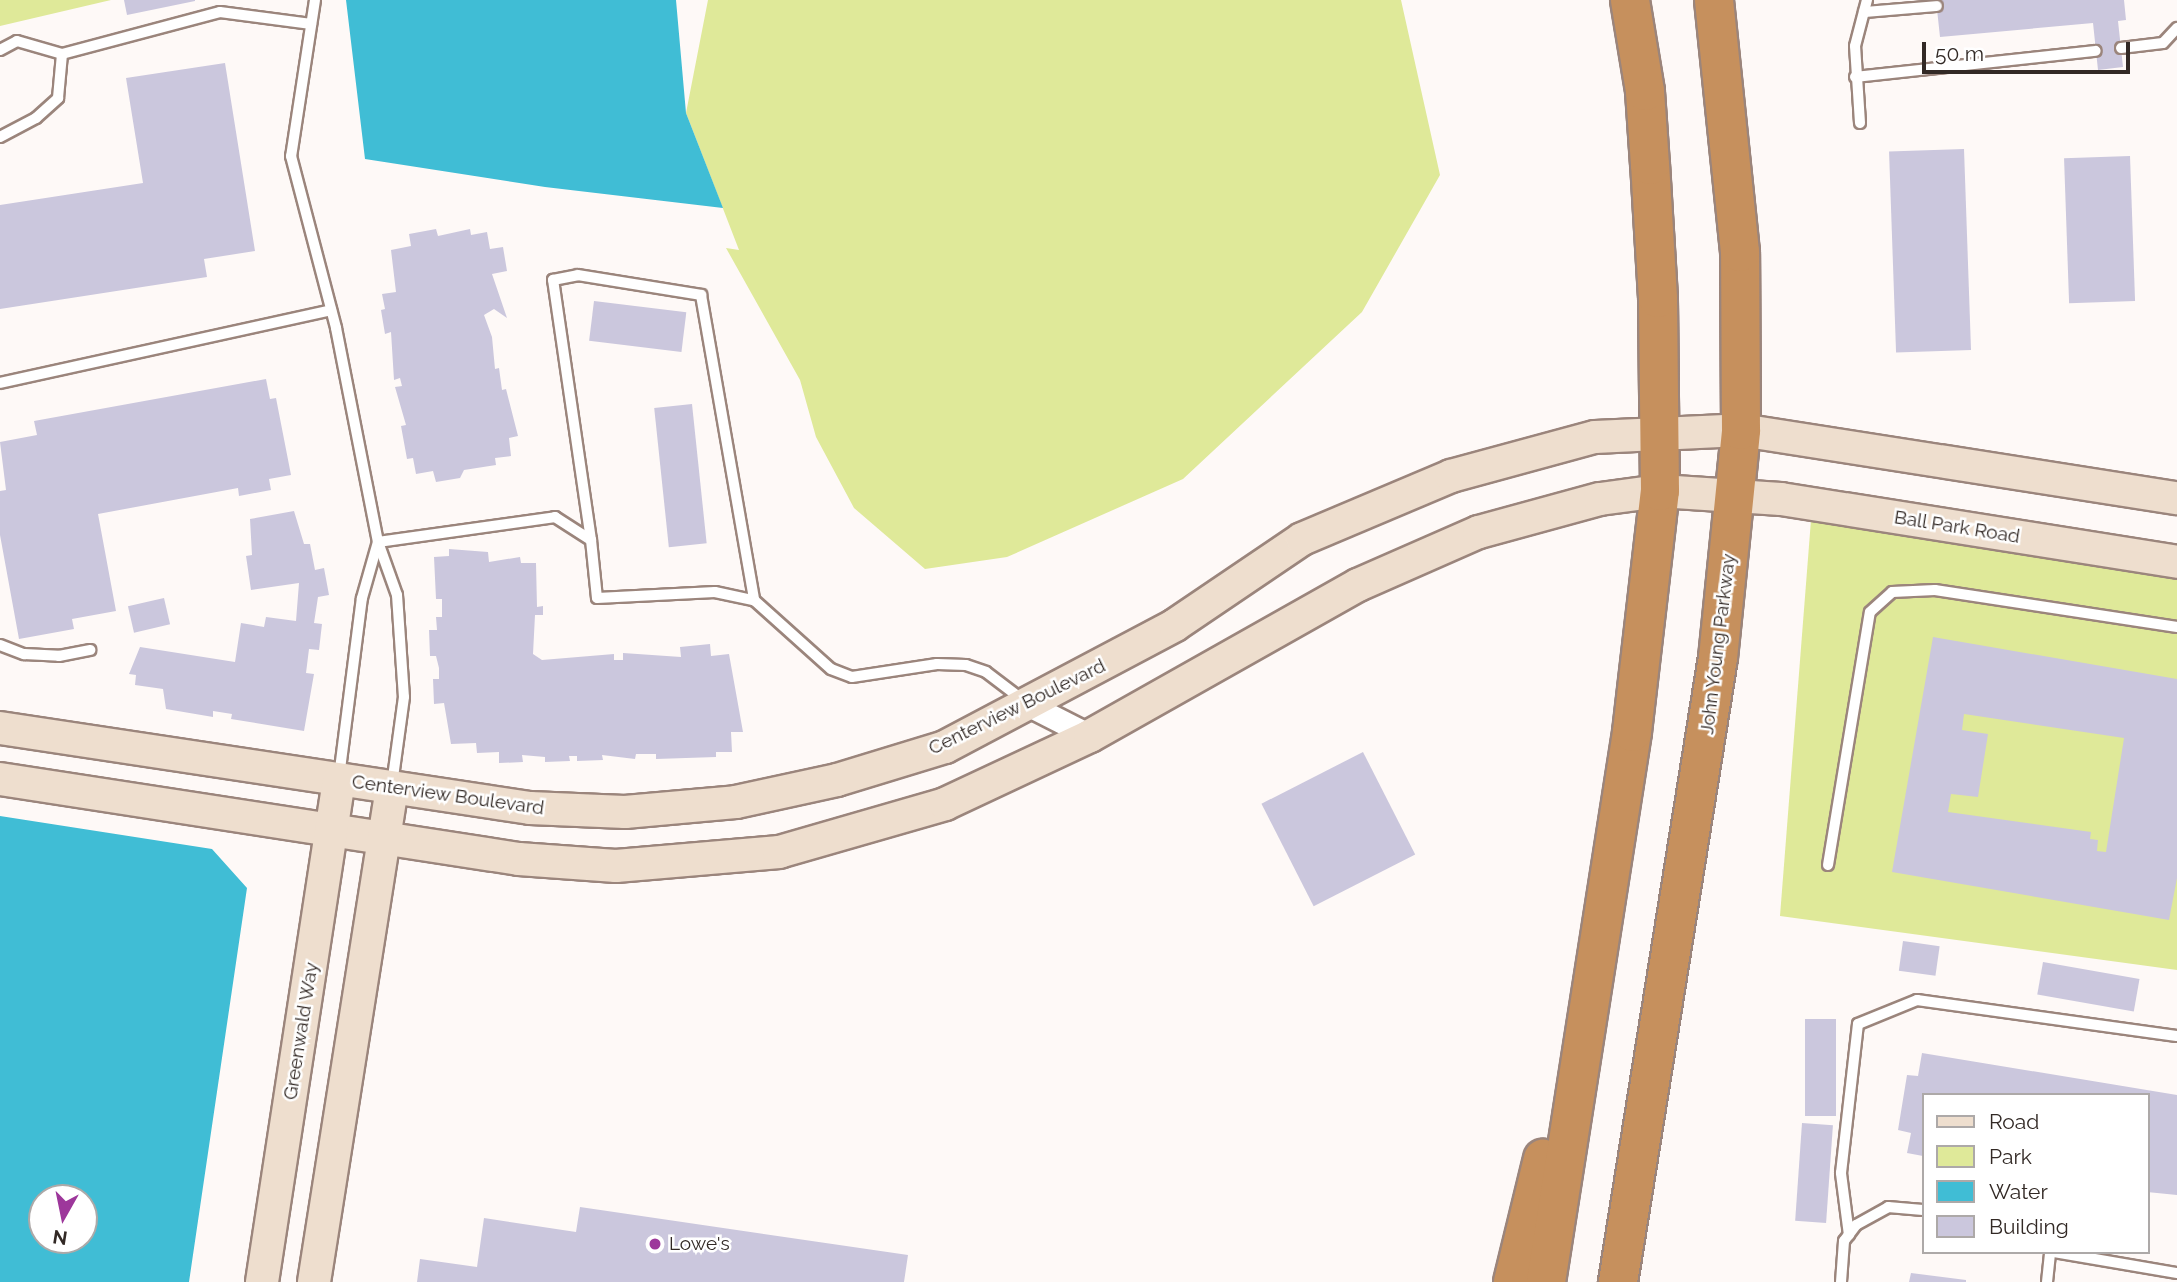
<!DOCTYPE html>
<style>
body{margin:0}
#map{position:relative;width:2177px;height:1282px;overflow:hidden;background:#fef9f7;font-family:Raleway,sans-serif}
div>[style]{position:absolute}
.green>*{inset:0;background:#dfe999}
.water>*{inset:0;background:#40bdd5}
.building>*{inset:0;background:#cbc7dd;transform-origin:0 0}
.roads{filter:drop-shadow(2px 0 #9b857c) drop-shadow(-2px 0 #9b857c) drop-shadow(0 2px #9b857c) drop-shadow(0 -2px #9b857c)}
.lane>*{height:10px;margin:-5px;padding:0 5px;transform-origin:5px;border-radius:5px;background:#fff}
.street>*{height:23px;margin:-11.5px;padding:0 11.5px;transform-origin:11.5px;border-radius:11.5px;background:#fff}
.secondary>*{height:32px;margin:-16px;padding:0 16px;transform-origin:16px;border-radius:16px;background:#eedece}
.highway>*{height:38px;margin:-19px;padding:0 19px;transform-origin:19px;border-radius:19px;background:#c6905d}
.dots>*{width:19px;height:19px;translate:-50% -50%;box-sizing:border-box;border:4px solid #fff;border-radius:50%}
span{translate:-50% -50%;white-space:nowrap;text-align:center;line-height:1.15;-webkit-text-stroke:5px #fff;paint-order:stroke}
.street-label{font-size:19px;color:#322925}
.poi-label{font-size:19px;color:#322925}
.left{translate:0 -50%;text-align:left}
.legend{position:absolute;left:1922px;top:1093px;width:228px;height:161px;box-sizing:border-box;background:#fff;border:2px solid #ada9a8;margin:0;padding:9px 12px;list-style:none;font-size:21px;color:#322925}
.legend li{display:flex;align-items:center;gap:14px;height:35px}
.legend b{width:35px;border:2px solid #ada9a8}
.north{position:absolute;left:28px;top:1184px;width:70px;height:70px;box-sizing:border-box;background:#fff;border:2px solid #ada9a8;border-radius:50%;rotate:189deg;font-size:19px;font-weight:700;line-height:28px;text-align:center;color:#322925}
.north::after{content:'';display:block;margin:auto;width:24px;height:32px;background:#9d379b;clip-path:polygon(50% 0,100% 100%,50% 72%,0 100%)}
.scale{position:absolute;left:1922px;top:42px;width:208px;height:32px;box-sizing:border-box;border:4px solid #322925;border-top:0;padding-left:9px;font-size:21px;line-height:24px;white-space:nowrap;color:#322925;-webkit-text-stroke:5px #fff;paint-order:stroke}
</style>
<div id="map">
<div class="green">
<i style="clip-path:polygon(0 0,111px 0,0 26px)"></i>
<i style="clip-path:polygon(708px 0,1401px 0,1440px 175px,1362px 312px,1183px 479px,1007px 557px,925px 569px,854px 508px,816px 437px,800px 380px,726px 248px,739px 250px,686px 113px)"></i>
<i style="clip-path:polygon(1811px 520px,2177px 578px,2177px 970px,1780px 916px)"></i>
</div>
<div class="water">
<i style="clip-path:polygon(346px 0,676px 0,686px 113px,723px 208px,545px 187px,365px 159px)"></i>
<i style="clip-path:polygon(evenodd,0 816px,212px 849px,247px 888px,189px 1282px,0 1282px,0 816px,42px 1198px,84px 1198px,84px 1240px,42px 1240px,42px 1198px)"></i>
</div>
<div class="building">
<i style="clip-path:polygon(124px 0,195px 0,195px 1px,127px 15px)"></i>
<i style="clip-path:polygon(1936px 0,2124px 0,2126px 20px,2118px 21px,2123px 67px,2098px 70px,2093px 23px,1940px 37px)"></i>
<i style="clip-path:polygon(225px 63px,255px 251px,204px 259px,207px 277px,0 309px,0 205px,143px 183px,126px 78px)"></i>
<i style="left:1964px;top:149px;width:201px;height:75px;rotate:88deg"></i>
<i style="left:2130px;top:156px;width:145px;height:66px;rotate:88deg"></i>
<i style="clip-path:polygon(436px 229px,438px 236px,470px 229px,471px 235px,487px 232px,490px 249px,503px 247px,507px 271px,492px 274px,507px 318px,494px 309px,484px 315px,492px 337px,495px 369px,499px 368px,502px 390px,506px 389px,518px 436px,509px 438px,511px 456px,495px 458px,496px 465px,464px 470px,460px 478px,436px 482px,433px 471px,416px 474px,413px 458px,407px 459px,401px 426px,406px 425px,395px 387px,402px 386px,400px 378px,394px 380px,391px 332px,385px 334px,381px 310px,385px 309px,382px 294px,396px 292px,391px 250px,411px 246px,409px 234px)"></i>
<i style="left:594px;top:301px;width:93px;height:40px;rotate:7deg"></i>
<i style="clip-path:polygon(266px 379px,270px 399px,276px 398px,291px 475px,269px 479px,271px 490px,239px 496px,238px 488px,98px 514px,116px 611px,72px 619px,74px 629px,19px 639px,0 535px,0 491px,6px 490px,0 442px,37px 435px,34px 421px)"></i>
<i style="left:692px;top:404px;width:140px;height:38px;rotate:84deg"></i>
<i style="clip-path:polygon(294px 511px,304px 544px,310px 544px,315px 570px,324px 568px,329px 595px,318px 597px,314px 623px,322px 624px,319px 650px,309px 649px,306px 673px,314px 674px,304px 731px,231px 719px,232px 714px,213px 711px,213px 717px,166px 709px,163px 689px,135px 685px,136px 675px,129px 674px,140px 647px,235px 662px,241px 623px,264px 627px,266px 617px,296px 621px,299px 583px,251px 590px,246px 556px,252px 555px,250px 519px)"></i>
<i style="clip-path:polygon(449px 549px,488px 552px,489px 562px,520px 557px,521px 563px,536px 563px,537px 607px,543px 606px,543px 615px,535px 615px,533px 654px,542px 660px,614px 654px,614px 660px,623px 660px,623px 653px,681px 657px,680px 647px,710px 644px,711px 656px,729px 654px,743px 732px,731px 732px,732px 752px,716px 752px,716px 757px,656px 759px,656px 754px,636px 754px,635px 759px,602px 755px,603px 760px,577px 761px,577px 756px,569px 756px,570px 761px,545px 762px,545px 757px,522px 755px,523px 762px,499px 763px,499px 752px,477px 753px,476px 743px,451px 744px,444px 703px,434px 704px,433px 679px,439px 679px,439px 668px,436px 656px,430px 656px,429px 630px,437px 630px,436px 617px,442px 617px,442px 599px,436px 599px,434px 557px,449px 556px)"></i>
<i style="left:164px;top:598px;width:27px;height:37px;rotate:77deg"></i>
<i style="clip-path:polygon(evenodd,1933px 637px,2177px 679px,2177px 878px,2169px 920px,1892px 872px,1933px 637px,1964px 714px,2124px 738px,2106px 852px,2097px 851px,2098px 840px,2090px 839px,2091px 832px,1948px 812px,1951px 794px,1978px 797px,1988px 734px,1962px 730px,1964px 714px)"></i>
<i style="left:1363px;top:752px;width:115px;height:114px;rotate:63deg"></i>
<i style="left:1903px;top:941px;width:37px;height:30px;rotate:8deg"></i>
<i style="left:2043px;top:962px;width:98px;height:33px;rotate:10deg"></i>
<i style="left:1805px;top:1019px;width:31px;height:97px"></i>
<i style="clip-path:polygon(1922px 1053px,2177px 1095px,2177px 1195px,2147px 1192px,2147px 1095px,1923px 1095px,1923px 1156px,1907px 1153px,1911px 1133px,1898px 1130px,1907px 1075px,1918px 1076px)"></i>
<i style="left:1802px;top:1123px;width:31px;height:98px;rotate:4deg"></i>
<i style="clip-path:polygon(580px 1207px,908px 1255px,904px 1282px,417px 1282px,420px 1259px,477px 1267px,484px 1218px,576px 1232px)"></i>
<i style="clip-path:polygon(1911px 1273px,1966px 1280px,1966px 1282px,1909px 1282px)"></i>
</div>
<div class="roads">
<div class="lane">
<i style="left:315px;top:0;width:158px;rotate:98.7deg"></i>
<i style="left:291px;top:156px;width:178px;rotate:75.3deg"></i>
<i style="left:336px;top:328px;width:218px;rotate:78.9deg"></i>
<i style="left:378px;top:542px;width:56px;rotate:70.3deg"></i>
<i style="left:397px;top:595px;width:102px;rotate:86.1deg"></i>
<i style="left:404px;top:697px;width:89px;rotate:97.8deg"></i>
<i style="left:1864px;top:12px;width:73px;rotate:-4.7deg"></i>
<i style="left:2121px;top:48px;width:42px;rotate:-6.8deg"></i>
<i style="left:2163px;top:43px;width:21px;rotate:-47deg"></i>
<i style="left:0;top:50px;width:19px;rotate:-28deg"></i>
<i style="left:17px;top:41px;width:47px;rotate:16.1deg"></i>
<i style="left:62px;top:54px;width:163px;rotate:-14.9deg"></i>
<i style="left:220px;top:12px;width:92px;rotate:7.5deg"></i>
<i style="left:1855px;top:77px;width:242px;rotate:-6.2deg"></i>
<i style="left:1860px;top:123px;width:77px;rotate:-93.7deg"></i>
<i style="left:1855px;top:46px;width:48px;rotate:-75.4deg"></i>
<i style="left:0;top:137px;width:41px;rotate:-27.8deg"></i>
<i style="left:36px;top:118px;width:30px;rotate:-42deg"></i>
<i style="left:58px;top:98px;width:44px;rotate:-84.8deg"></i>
<i style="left:0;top:383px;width:339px;rotate:-12.4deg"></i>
<i style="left:591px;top:540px;width:263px;rotate:-98.3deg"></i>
<i style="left:553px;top:280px;width:25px;rotate:-11deg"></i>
<i style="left:578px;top:275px;width:125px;rotate:9.2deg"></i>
<i style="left:701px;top:295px;width:310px;rotate:80.1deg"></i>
<i style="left:378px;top:542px;width:179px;rotate:-8deg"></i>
<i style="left:555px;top:517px;width:43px;rotate:32.6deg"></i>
<i style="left:591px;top:540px;width:58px;rotate:84.1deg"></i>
<i style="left:597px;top:598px;width:118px;rotate:-2.9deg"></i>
<i style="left:715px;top:592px;width:40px;rotate:12deg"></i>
<i style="left:754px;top:600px;width:103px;rotate:41.9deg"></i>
<i style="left:831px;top:669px;width:22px;rotate:21deg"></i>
<i style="left:852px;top:677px;width:86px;rotate:-8.7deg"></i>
<i style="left:937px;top:664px;width:29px;rotate:2deg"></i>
<i style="left:966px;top:665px;width:21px;rotate:19deg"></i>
<i style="left:986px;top:672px;width:48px;rotate:37.3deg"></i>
<i style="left:0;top:645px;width:26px;rotate:21deg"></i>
<i style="left:24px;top:654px;width:35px;rotate:3deg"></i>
<i style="left:59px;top:656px;width:32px;rotate:-11deg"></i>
<i style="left:339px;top:777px;width:180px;rotate:-82.7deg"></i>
<i style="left:362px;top:598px;width:58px;rotate:-74.1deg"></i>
<i style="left:1828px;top:865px;width:256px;rotate:-80.6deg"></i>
<i style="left:1870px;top:612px;width:30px;rotate:-42deg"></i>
<i style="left:1892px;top:592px;width:43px;rotate:-2.7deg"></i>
<i style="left:1935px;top:590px;width:245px;rotate:8.7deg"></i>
<i style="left:1849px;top:1235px;width:63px;rotate:-97.4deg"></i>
<i style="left:1841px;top:1173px;width:150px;rotate:-83.5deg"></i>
<i style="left:1858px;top:1024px;width:64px;rotate:-22.1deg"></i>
<i style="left:1917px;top:1000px;width:262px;rotate:7.9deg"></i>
<i style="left:2054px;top:1252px;width:125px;rotate:9.7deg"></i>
<i style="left:1841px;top:1282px;width:41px;rotate:-85.8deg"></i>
<i style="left:1844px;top:1241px;width:20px;rotate:-53deg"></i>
<i style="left:1856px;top:1225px;width:37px;rotate:-29deg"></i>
<i style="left:1888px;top:1207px;width:35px;rotate:5deg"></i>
<i style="left:2047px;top:1282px;width:30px;rotate:-84deg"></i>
</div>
<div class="street">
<i style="left:1029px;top:705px;width:68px;rotate:26.9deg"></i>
</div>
<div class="secondary">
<i style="left:0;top:728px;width:536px;rotate:8.58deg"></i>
<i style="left:530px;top:808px;width:95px;rotate:2.4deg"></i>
<i style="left:625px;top:812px;width:111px;rotate:-5.1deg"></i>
<i style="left:736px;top:802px;width:103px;rotate:-12.3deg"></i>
<i style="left:837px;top:780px;width:113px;rotate:-17deg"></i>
<i style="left:945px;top:747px;width:260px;rotate:-27.9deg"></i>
<i style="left:1175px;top:625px;width:153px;rotate:-34.1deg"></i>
<i style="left:1302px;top:539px;width:162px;rotate:-22.9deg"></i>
<i style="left:1451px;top:476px;width:149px;rotate:-15.2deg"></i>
<i style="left:1595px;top:437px;width:146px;rotate:-2.7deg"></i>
<i style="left:1741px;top:430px;width:441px;rotate:8.9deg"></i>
<i style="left:0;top:779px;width:525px;rotate:8.76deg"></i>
<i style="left:519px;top:859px;width:97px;rotate:4.1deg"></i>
<i style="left:616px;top:866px;width:164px;rotate:-4.9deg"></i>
<i style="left:779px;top:852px;width:173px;rotate:-16.1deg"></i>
<i style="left:945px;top:804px;width:160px;rotate:-25.1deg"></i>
<i style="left:1090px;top:736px;width:308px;rotate:-29.4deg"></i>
<i style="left:1358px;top:585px;width:132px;rotate:-23.7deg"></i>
<i style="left:1479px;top:532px;width:125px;rotate:-15.3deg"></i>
<i style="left:1600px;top:499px;width:61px;rotate:-7.6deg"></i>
<i style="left:1660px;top:491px;width:121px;rotate:3.8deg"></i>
<i style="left:1781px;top:499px;width:401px;rotate:9deg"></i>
<i style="left:262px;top:1282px;width:508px;rotate:-81.28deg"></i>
<i style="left:314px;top:1282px;width:500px;rotate:-81.03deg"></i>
</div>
<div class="highway">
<i style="left:1513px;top:1282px;width:127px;rotate:-76.3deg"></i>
<i style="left:1546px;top:1282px;width:557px;rotate:-81.11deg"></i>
<i style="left:1632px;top:732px;width:243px;rotate:-83.4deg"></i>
<i style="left:1660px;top:491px;width:193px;rotate:-90.6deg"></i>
<i style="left:1658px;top:298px;width:133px;rotate:-93.4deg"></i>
<i style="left:1650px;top:165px;width:74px;rotate:-93.9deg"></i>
<i style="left:1645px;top:91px;width:92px;rotate:-99.4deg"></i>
<i style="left:1618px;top:1282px;width:632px;rotate:-80.9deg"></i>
<i style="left:1718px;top:658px;width:229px;rotate:-84.2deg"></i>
<i style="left:1741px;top:430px;width:178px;rotate:-90.3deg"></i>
<i style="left:1740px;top:252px;width:253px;rotate:-95.9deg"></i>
</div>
</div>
<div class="dots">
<i style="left:655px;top:1244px;background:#9d379b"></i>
</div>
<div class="street-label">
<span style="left:1957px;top:527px;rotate:9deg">Ball Park Road</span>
<span style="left:1718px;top:644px;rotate:-83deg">John Young Parkway</span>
<span style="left:1017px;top:707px;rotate:-26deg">Centerview Boulevard</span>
<span style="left:448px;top:795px;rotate:8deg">Centerview Boulevard</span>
<span style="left:301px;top:1031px;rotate:-81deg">Greenwald Way</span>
</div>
<div class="poi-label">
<span class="left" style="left:669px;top:1244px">Lowe's</span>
</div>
<ul class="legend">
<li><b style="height:9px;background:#eedece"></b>Road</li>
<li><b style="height:19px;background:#dfe999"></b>Park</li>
<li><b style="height:19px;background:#40bdd5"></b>Water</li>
<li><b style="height:19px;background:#cbc7dd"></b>Building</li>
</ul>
<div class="north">N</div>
<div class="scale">50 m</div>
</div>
